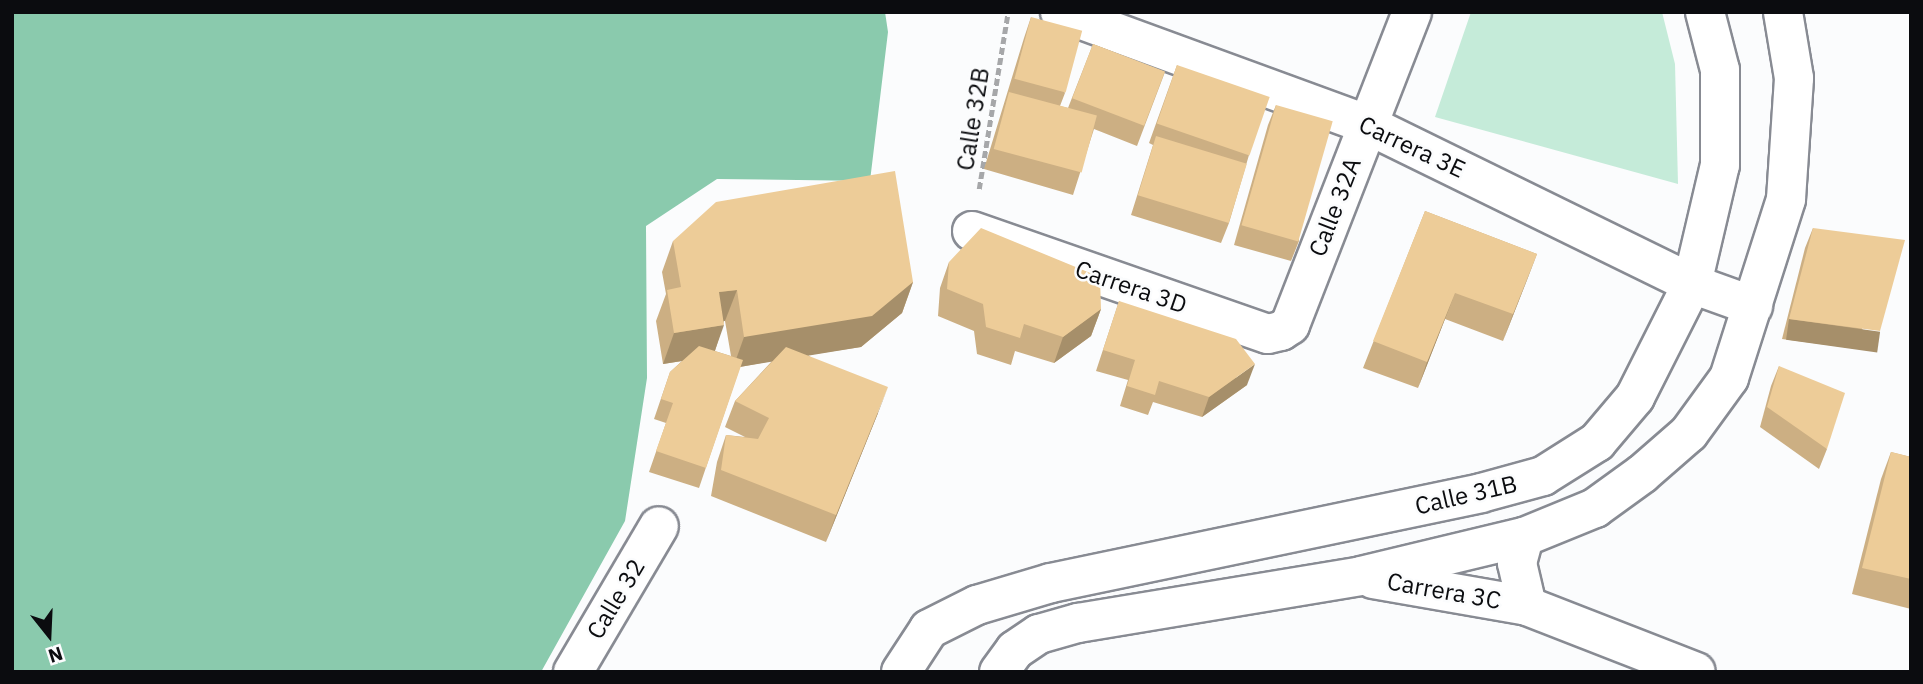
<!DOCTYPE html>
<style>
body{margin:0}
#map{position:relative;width:1923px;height:684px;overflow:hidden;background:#fbfcfd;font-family:"IBM Plex Sans",sans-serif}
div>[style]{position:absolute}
.green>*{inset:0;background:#c5ebd9}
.forest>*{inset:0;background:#8acaad}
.path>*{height:4.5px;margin-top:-2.25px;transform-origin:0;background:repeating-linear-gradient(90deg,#a6a7a9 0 7px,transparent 0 10.5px)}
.roads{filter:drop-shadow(2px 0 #888b93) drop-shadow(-2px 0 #888b93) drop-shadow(0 2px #888b93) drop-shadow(0 -2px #888b93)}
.street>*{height:38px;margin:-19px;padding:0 19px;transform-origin:19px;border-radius:19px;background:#fff}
.wall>*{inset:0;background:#ccaf83}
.shaded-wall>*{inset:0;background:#a68f6a;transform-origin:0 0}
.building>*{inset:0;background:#edcc98;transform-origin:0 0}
span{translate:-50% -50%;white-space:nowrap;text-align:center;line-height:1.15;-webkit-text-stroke:5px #fbfcfd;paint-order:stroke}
.street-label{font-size:24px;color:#0b0c0f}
.frame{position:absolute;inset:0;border:14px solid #0b0c0f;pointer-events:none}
.north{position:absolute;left:14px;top:600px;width:70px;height:70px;-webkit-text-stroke:5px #fbfcfd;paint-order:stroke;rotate:162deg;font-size:19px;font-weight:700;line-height:28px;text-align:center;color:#0b0c0f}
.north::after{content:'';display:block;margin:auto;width:24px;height:32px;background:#0b0c0f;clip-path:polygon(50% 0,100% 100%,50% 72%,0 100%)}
</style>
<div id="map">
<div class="green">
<i style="clip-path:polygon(1471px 12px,1662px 12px,1675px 64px,1678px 184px,1435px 117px)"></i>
</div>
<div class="forest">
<i style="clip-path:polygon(12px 12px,885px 12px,888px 32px,870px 181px,717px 179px,646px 226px,647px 378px,625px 521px,541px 672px,12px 672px)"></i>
</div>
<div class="path">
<i style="left:979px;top:189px;width:179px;rotate:-80.7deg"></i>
</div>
<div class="roads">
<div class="street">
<i style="left:1060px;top:12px;width:326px;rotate:20.1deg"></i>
<i style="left:1366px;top:124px;width:363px;rotate:26.1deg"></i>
<i style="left:1692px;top:284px;width:65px;rotate:19.8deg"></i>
<i style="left:972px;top:231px;width:313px;rotate:19.2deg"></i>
<i style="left:1268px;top:334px;width:13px;rotate:-13deg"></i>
<i style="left:1281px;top:331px;width:11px;rotate:-34deg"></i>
<i style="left:1290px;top:325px;width:336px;rotate:-68.7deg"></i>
<i style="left:1524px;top:537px;width:27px;rotate:105deg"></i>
<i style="left:1517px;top:563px;width:44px;rotate:76.9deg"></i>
<i style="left:1373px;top:579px;width:156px;rotate:9.9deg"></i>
<i style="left:1527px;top:606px;width:181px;rotate:21.3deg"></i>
<i style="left:573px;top:672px;width:169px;rotate:-59.5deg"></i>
<i style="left:901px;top:672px;width:51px;rotate:-56.9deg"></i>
<i style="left:929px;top:629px;width:54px;rotate:-26.6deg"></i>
<i style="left:977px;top:605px;width:77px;rotate:-16.6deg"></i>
<i style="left:1051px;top:583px;width:439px;rotate:-11.8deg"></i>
<i style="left:1481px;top:493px;width:64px;rotate:-15.3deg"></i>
<i style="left:1543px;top:476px;width:64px;rotate:-32.2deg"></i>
<i style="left:1597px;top:442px;width:59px;rotate:-49.8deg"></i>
<i style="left:1635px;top:397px;width:127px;rotate:-63.2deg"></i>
<i style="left:1692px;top:284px;width:122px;rotate:-76.8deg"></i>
<i style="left:1720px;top:165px;width:95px;rotate:-90deg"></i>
<i style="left:1720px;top:70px;width:60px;rotate:-104.5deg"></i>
<i style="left:999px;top:672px;width:27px;rotate:-54deg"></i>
<i style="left:1015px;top:650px;width:29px;rotate:-34deg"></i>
<i style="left:1039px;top:634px;width:41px;rotate:-15.8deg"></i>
<i style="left:1078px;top:623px;width:287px;rotate:-9.4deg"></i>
<i style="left:1361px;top:576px;width:168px;rotate:-13.5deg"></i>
<i style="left:1524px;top:537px;width:77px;rotate:-22.2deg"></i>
<i style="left:1595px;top:508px;width:58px;rotate:-35.9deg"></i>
<i style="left:1642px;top:474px;width:62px;rotate:-41.1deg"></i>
<i style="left:1689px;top:433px;width:68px;rotate:-54deg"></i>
<i style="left:1729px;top:378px;width:188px;rotate:-72.3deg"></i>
<i style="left:1786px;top:199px;width:121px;rotate:-86.2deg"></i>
<i style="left:1794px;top:78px;width:67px;rotate:-99.5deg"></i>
</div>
</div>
<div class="wall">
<i style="clip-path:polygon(1031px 17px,1065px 93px,1060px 106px,1068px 108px,1093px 44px,1165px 72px,1137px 146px,1094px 129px,1073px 195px,984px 169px,1024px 38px)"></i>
<i style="clip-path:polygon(1177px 65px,1249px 155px,1229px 223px,1221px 243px,1131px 215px,1153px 145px,1149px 143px)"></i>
<i style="clip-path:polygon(1276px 105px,1299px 241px,1291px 261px,1234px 245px,1268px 125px)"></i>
<i style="clip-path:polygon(1425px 211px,1537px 254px,1503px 341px,1445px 319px,1418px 388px,1363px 368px)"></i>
<i style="clip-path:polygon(1813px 228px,1873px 351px,1782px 339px,1805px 248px)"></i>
<i style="clip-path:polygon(evenodd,673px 241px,913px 282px,902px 313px,861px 347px,808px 355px,878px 413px,826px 542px,711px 496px,717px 462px,726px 435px,745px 437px,725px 427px,735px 401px,772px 361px,740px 367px,699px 488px,649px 472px,666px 423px,654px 419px,670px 372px,682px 361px,663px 364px,656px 321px,666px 294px,662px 272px,673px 241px,724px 321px,725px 321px,731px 356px,715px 351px,724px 321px)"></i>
<i style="clip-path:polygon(949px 262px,1101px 309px,1091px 336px,1054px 363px,1015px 351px,1011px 365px,977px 354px,974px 331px,938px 316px,940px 288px)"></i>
<i style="clip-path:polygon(1119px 301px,1247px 385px,1202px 417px,1153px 402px,1148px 415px,1120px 406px,1128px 380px,1096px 371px)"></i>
<i style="clip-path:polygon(1779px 366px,1827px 449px,1819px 469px,1760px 427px,1771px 386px)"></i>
<i style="clip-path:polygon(1891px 452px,1911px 457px,1911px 609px,1852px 594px,1881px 479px)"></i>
</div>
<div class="shaded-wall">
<i style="clip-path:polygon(1537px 254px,1527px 280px,1503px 341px,1513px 314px)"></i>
<i style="clip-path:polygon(913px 282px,902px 313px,861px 347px,733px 368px,744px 337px)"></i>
<i style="clip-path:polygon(737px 290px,725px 321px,707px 323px,719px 292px)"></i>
<i style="clip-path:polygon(1455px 293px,1445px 319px,1418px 388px,1427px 362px)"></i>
<i style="clip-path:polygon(1101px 309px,1091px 336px,1054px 363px,1063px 337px)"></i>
<i style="left:1789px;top:319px;width:92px;height:21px;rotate:8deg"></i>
<i style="clip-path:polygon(724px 325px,713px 356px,663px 364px,674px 333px)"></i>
<i style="clip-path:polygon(1255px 364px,1247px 385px,1202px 417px,1209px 397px)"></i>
<i style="clip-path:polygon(888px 387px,878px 413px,826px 542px,836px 515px)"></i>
</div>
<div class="building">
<i style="left:1031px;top:17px;width:53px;height:64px;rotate:15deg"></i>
<i style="left:1093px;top:44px;width:77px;height:58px;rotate:21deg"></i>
<i style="left:1177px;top:65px;width:98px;height:62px;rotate:19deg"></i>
<i style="left:1009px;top:92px;width:91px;height:59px;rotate:15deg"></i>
<i style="left:1276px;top:105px;width:59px;height:125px;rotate:16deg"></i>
<i style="left:1156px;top:136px;width:95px;height:62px;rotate:17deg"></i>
<i style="clip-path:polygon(895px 171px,913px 282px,872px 316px,744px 337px,737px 290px,719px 292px,724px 325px,674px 333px,667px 290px,681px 287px,673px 241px,716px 202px)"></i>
<i style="clip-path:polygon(1425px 211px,1537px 254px,1513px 314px,1455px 293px,1427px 362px,1373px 341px)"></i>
<i style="clip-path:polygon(981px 228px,1100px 277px,1101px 309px,1063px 337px,1024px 324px,1020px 338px,986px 327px,983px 304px,947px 289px,949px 262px)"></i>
<i style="clip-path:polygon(1813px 228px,1905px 240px,1880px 331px,1789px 319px)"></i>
<i style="clip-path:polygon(1119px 301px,1236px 339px,1255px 364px,1209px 397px,1159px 381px,1155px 395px,1127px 386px,1135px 360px,1103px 350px)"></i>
<i style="clip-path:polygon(699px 346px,743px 360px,706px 468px,656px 451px,673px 403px,661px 399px,670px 372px)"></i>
<i style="clip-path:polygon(786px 347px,888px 387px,836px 515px,721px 470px,726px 435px,758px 439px,769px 418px,735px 401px)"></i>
<i style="clip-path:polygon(1779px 366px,1845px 393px,1827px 449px,1767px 407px)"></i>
<i style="clip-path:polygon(1891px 452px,1911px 457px,1911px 579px,1862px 568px)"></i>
</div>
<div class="street-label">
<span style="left:973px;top:119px;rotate:-81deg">Calle 32B</span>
<span style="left:1412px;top:147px;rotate:25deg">Carrera 3E</span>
<span style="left:1335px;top:207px;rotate:-69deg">Calle 32A</span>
<span style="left:1131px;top:287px;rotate:19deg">Carrera 3D</span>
<span style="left:1466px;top:495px;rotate:-13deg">Calle 31B</span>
<span style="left:1444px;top:591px;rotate:10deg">Carrera 3C</span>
<span style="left:616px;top:599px;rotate:-59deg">Calle 32</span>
</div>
<div class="frame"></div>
<div class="north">N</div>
</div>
